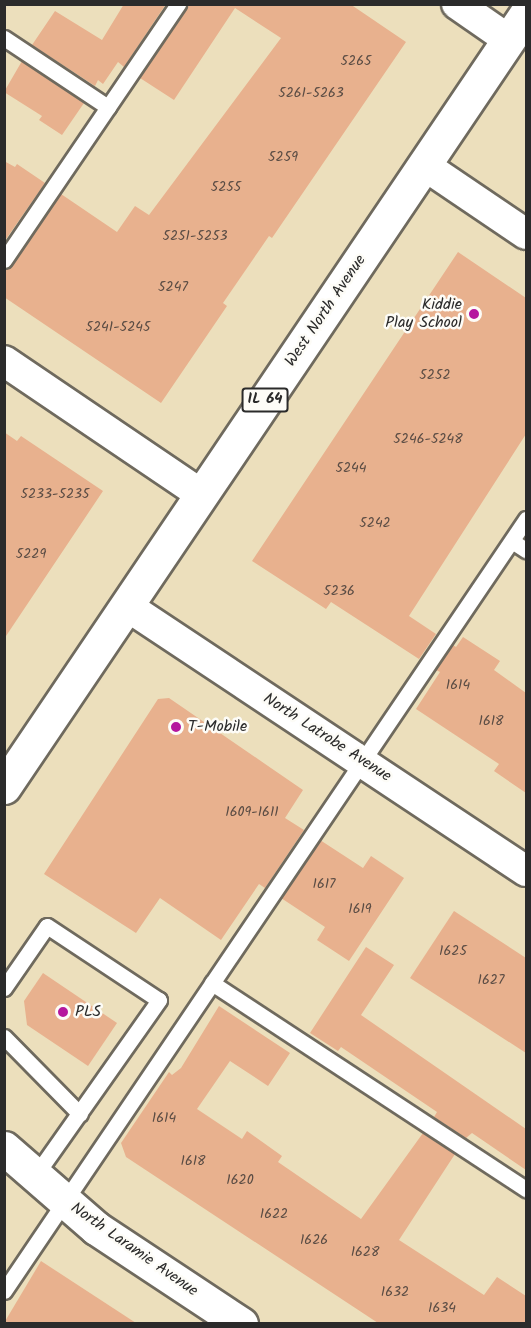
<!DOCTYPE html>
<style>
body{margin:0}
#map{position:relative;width:531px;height:1328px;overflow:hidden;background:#ecdfbc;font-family:Kalam,sans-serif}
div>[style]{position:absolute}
.building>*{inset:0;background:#e8b18e}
.roads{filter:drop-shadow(2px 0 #6f6a5e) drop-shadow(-2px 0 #6f6a5e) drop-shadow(0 2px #6f6a5e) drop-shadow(0 -2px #6f6a5e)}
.lane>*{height:15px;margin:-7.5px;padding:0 7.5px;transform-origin:7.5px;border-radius:7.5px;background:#fff}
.street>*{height:30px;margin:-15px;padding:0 15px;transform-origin:15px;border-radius:15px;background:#fff}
.secondary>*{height:33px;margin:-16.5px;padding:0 16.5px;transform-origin:16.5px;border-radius:16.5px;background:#fff}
.primary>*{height:33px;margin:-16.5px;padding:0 16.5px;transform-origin:16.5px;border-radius:16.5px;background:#fff}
.dots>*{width:16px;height:16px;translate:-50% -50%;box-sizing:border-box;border:3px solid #fdfcf7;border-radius:50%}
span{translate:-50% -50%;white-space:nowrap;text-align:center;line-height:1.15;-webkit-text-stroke:5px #fdfcf7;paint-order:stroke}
.number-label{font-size:14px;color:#5a4c44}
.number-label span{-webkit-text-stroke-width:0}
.shield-label span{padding:2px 4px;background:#fdfcf7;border:2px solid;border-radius:4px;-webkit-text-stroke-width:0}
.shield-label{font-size:15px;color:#2b2b2b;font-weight:700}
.poi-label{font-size:16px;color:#2b2b2b}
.right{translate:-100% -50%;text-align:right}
.left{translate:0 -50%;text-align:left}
.street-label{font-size:16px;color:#2b2b2b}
.frame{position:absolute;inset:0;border:6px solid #2b2b2b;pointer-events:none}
</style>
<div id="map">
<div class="building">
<i style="clip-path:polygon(124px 4px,166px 4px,124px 67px,118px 62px,103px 84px,98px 80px,95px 86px,32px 45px,55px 11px,102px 40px)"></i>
<i style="clip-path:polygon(188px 4px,350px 4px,406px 42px,272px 238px,269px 236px,223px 303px,227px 306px,161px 403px,4px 297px,4px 270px,12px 265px,61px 194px,117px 232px,135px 206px,149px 215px,281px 38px,235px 8px,174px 100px,140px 78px)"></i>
<i style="clip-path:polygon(22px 61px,84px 103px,62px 135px,39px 120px,42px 116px,4px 92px)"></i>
<i style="clip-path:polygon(4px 161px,15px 167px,17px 164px,45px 183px,4px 242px)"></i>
<i style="clip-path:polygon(458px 252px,526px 298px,526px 434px,409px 616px,436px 634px,419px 659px,331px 602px,326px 609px,252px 561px)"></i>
<i style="clip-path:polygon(4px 432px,17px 441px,21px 436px,103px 491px,4px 639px)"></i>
<i style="clip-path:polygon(463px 637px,500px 661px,494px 670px,526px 693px,526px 793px,494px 771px,499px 764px,416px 709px,440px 672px,436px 670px,453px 645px,456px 647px)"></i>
<i style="clip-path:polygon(169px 698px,303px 790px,285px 818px,304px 830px,265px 888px,259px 884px,221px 940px,160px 898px,136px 933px,44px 874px,158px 699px)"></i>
<i style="clip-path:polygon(320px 840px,363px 868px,371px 856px,404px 878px,349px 961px,317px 940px,325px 927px,281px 898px)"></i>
<i style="clip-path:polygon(454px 911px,526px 958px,526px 1053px,410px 978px)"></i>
<i style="clip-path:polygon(366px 947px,394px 965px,361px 1015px,526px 1129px,526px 1170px,472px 1133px,466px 1138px,434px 1117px,437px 1112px,341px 1047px,338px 1051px,310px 1033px)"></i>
<i style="clip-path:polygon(43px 973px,117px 1023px,88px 1066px,27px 1025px,24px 1001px)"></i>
<i style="clip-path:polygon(219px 1006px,290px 1053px,268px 1086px,230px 1061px,197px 1109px,242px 1139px,247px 1131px,282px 1156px,278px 1162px,361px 1219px,423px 1133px,455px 1154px,399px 1240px,484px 1295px,497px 1277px,526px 1296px,526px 1323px,378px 1323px,126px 1157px,121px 1143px,169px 1072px,172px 1075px,181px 1068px)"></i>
<i style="clip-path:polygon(41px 1261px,136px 1323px,4px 1323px)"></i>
</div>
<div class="roads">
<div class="lane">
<i style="left:4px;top:38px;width:125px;rotate:33.6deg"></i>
<i style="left:4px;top:260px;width:310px;rotate:-55.8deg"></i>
<i style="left:512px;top:541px;width:17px;rotate:33deg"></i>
<i style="left:212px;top:983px;width:376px;rotate:33.3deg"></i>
<i style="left:4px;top:988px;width:75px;rotate:-55.3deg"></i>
<i style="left:47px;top:926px;width:134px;rotate:33.5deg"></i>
<i style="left:159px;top:1000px;width:217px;rotate:125.2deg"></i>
<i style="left:4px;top:1037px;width:108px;rotate:45.4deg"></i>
<i style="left:4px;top:1291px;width:932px;rotate:-55.93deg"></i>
</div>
<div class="street">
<i style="left:457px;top:4px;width:63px;rotate:34.7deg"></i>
<i style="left:424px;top:165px;width:123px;rotate:34.1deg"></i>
<i style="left:4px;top:361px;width:239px;rotate:34.1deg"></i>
<i style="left:127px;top:606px;width:479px;rotate:33.6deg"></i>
</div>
<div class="secondary">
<i style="left:4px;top:1148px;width:122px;rotate:41deg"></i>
<i style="left:96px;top:1228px;width:174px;rotate:33.5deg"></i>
</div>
<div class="primary">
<i style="left:4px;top:787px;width:933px;rotate:-55.97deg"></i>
</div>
</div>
<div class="dots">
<i style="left:474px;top:314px;background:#b5179e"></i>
<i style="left:176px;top:727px;background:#b5179e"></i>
<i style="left:63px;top:1012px;background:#b5179e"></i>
</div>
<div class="number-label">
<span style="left:356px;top:61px">5265</span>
<span style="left:311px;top:93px">5261-5263</span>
<span style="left:283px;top:157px">5259</span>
<span style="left:226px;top:187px">5255</span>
<span style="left:195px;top:236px">5251-5253</span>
<span style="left:173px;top:287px">5247</span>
<span style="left:118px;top:327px">5241-5245</span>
<span style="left:435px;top:375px">5252</span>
<span style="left:428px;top:439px">5246-5248</span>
<span style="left:351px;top:468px">5244</span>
<span style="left:55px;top:494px">5233-5235</span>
<span style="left:375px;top:523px">5242</span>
<span style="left:31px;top:554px">5229</span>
<span style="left:339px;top:591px">5236</span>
<span style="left:458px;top:685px">1614</span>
<span style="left:491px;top:721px">1618</span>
<span style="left:252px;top:812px">1609-1611</span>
<span style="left:324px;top:884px">1617</span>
<span style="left:360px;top:909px">1619</span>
<span style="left:453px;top:951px">1625</span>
<span style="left:491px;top:980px">1627</span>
<span style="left:164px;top:1118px">1614</span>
<span style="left:193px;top:1161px">1618</span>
<span style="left:240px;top:1180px">1620</span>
<span style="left:274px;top:1214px">1622</span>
<span style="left:314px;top:1240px">1626</span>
<span style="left:365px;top:1252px">1628</span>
<span style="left:395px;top:1292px">1632</span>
<span style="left:442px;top:1308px">1634</span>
</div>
<div class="shield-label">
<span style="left:265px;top:400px">IL 64</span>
</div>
<div class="poi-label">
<span class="right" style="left:462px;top:314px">Kiddie<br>Play School</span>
<span class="left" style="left:188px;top:727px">T-Mobile</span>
<span class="left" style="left:75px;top:1012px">PLS</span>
</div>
<div class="street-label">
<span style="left:326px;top:311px;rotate:-56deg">West North Avenue</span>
<span style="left:327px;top:738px;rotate:33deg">North Latrobe Avenue</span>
<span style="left:134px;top:1250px;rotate:35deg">North Laramie Avenue</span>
</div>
<div class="frame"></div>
</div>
